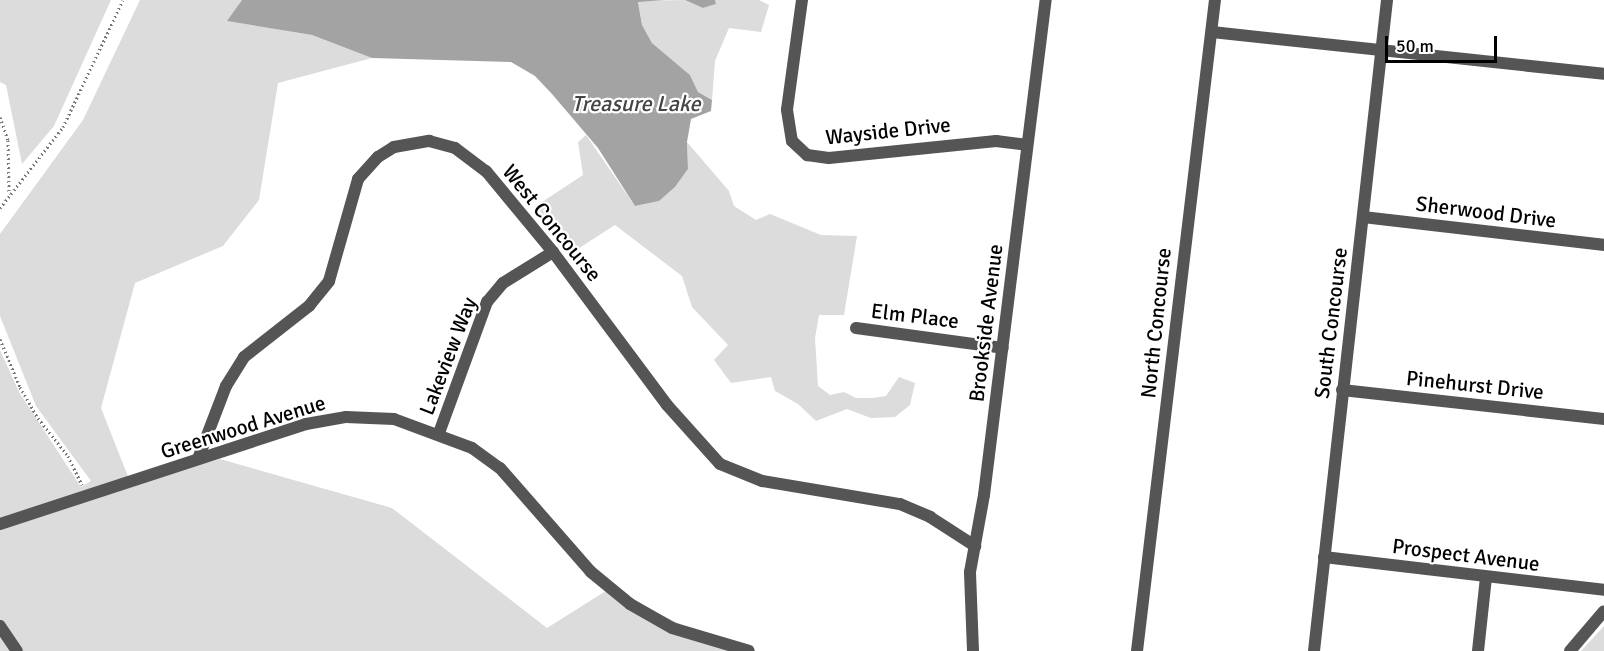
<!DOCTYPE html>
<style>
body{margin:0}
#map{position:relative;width:1604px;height:651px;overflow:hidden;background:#fff;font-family:Signika,sans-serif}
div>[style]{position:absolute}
.green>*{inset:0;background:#dcdcdc}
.water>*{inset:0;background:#a3a3a3}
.path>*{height:3px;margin-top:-1.5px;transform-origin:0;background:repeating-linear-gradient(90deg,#777 0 1.5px,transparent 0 4.5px)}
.street>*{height:12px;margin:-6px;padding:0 6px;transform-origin:6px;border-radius:6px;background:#555}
span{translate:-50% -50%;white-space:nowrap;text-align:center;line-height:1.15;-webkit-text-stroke:4.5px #fff;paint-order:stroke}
.street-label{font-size:21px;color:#000}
.water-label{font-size:22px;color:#444;font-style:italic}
.scale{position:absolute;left:1385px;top:36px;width:112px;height:27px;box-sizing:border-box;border:3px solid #000;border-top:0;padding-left:8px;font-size:18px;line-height:21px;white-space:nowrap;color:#000;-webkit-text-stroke:4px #fff;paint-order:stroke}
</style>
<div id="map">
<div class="green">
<i style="clip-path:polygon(0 0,111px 0,54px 126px,22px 164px,6px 85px,0 82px)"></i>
<i style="clip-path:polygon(140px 0,242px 0,228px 21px,312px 35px,372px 58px,278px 83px,259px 200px,223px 246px,135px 283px,101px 408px,131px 484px,121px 488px,220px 459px,392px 508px,547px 628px,609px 589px,735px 651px,0 651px,0 350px,19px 392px,81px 487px,91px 481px,36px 406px,0 316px,0 234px,83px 120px)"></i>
<i style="clip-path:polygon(685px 0,703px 8px,716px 4px,715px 0,759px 0,769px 5px,761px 32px,729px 28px,715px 61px,712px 100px,698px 92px,690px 75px,652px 43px,642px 25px,638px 1px)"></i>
<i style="clip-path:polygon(586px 135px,635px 206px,659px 201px,675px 187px,688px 169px,687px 142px,729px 191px,734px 206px,756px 220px,770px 214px,821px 235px,857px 236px,844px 315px,819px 315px,815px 338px,818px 386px,830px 395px,844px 392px,856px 398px,873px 398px,886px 396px,899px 377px,915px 383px,910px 405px,895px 417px,871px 418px,847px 409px,816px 421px,798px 404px,775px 391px,771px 377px,731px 383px,714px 360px,728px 345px,692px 307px,682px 276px,615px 225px,573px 252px,536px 206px,583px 175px,578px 142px)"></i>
<i style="clip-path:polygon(1604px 626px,1604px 651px,1581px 651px)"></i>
</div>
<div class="water">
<i style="clip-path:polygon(242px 0,665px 0,638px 2px,642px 25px,652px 43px,690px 75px,698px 92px,712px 100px,711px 111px,691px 119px,687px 142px,688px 169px,675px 187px,659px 201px,635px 206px,598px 148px,552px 94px,535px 76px,511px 62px,372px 58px,312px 35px,227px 21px)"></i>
<i style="clip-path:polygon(685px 0,715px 0,716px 4px,703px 8px)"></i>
</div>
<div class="path">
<i style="left:0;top:117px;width:24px;rotate:71deg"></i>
<i style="left:8px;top:140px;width:54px;rotate:88.9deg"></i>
<i style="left:0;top:208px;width:103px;rotate:-52.1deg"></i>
<i style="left:63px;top:127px;width:140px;rotate:-64.7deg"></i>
<i style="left:0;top:339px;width:52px;rotate:67.4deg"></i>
<i style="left:20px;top:387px;width:36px;rotate:60deg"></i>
<i style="left:38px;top:418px;width:48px;rotate:51.7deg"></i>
<i style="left:68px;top:456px;width:32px;rotate:64deg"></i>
</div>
<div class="street">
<i style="left:802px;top:0;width:111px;rotate:97.8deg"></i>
<i style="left:787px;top:110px;width:31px;rotate:81deg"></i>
<i style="left:792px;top:141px;width:21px;rotate:43deg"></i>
<i style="left:807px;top:155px;width:22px;rotate:8deg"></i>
<i style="left:829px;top:158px;width:168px;rotate:-5.8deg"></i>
<i style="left:996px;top:141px;width:31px;rotate:7deg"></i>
<i style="left:1212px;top:32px;width:394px;rotate:6.1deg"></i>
<i style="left:1363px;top:217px;width:243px;rotate:6.6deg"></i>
<i style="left:856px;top:328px;width:148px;rotate:7.7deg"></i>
<i style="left:1342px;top:390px;width:264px;rotate:6.3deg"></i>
<i style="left:439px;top:433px;width:140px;rotate:-69.9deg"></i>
<i style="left:487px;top:302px;width:25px;rotate:-50deg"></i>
<i style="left:503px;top:283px;width:59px;rotate:-31.8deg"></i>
<i style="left:198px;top:459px;width:78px;rotate:-69deg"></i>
<i style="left:226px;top:386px;width:34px;rotate:-58deg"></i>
<i style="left:244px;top:357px;width:83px;rotate:-38.1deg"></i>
<i style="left:309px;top:306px;width:32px;rotate:-51deg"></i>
<i style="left:329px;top:281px;width:106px;rotate:-74.1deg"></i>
<i style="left:358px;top:179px;width:30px;rotate:-48deg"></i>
<i style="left:378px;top:157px;width:19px;rotate:-32deg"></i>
<i style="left:394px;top:147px;width:36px;rotate:-10deg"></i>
<i style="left:429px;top:141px;width:27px;rotate:15deg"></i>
<i style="left:455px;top:148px;width:39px;rotate:37deg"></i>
<i style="left:486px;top:171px;width:105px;rotate:50.4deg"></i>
<i style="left:553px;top:252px;width:191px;rotate:53.3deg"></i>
<i style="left:667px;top:405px;width:79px;rotate:48.1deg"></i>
<i style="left:720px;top:464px;width:45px;rotate:22deg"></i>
<i style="left:762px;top:481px;width:140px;rotate:9.5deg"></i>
<i style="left:900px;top:504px;width:33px;rotate:23deg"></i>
<i style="left:930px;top:517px;width:54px;rotate:32.8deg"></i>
<i style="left:0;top:524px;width:322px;rotate:-18.1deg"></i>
<i style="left:306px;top:424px;width:41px;rotate:-9.9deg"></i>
<i style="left:346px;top:417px;width:48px;rotate:2.4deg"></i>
<i style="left:394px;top:419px;width:83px;rotate:20.4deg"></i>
<i style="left:472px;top:448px;width:34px;rotate:36deg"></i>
<i style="left:500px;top:468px;width:138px;rotate:48.8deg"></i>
<i style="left:591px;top:572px;width:50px;rotate:39.4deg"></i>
<i style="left:630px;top:604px;width:48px;rotate:29.7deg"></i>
<i style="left:672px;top:628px;width:80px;rotate:16.6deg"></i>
<i style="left:1324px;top:557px;width:282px;rotate:6.7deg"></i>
<i style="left:0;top:626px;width:30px;rotate:56deg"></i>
<i style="left:973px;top:651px;width:79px;rotate:-92.2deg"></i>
<i style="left:970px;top:572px;width:78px;rotate:-79.7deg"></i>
<i style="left:984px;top:495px;width:499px;rotate:-82.9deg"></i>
<i style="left:1137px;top:651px;width:656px;rotate:-83.17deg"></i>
<i style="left:1314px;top:651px;width:655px;rotate:-83.6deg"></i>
<i style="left:1478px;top:651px;width:74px;rotate:-83.8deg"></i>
<i style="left:1570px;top:651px;width:52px;rotate:-49.6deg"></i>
</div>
<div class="street-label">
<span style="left:888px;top:131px;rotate:-6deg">Wayside Drive</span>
<span style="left:1486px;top:212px;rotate:7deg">Sherwood Drive</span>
<span style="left:552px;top:223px;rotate:51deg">West Concourse</span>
<span style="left:915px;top:316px;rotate:7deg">Elm Place</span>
<span style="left:986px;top:323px;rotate:-83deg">Brookside Avenue</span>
<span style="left:1156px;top:323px;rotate:-84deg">North Concourse</span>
<span style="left:1331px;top:323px;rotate:-83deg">South Concourse</span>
<span style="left:448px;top:356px;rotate:-69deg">Lakeview Way</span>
<span style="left:1475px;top:385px;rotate:6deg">Pinehurst Drive</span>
<span style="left:243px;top:427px;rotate:-17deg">Greenwood Avenue</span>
<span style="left:1466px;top:555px;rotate:7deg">Prospect Avenue</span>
</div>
<div class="water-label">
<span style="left:636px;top:104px">Treasure Lake</span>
</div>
<div class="scale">50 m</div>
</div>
